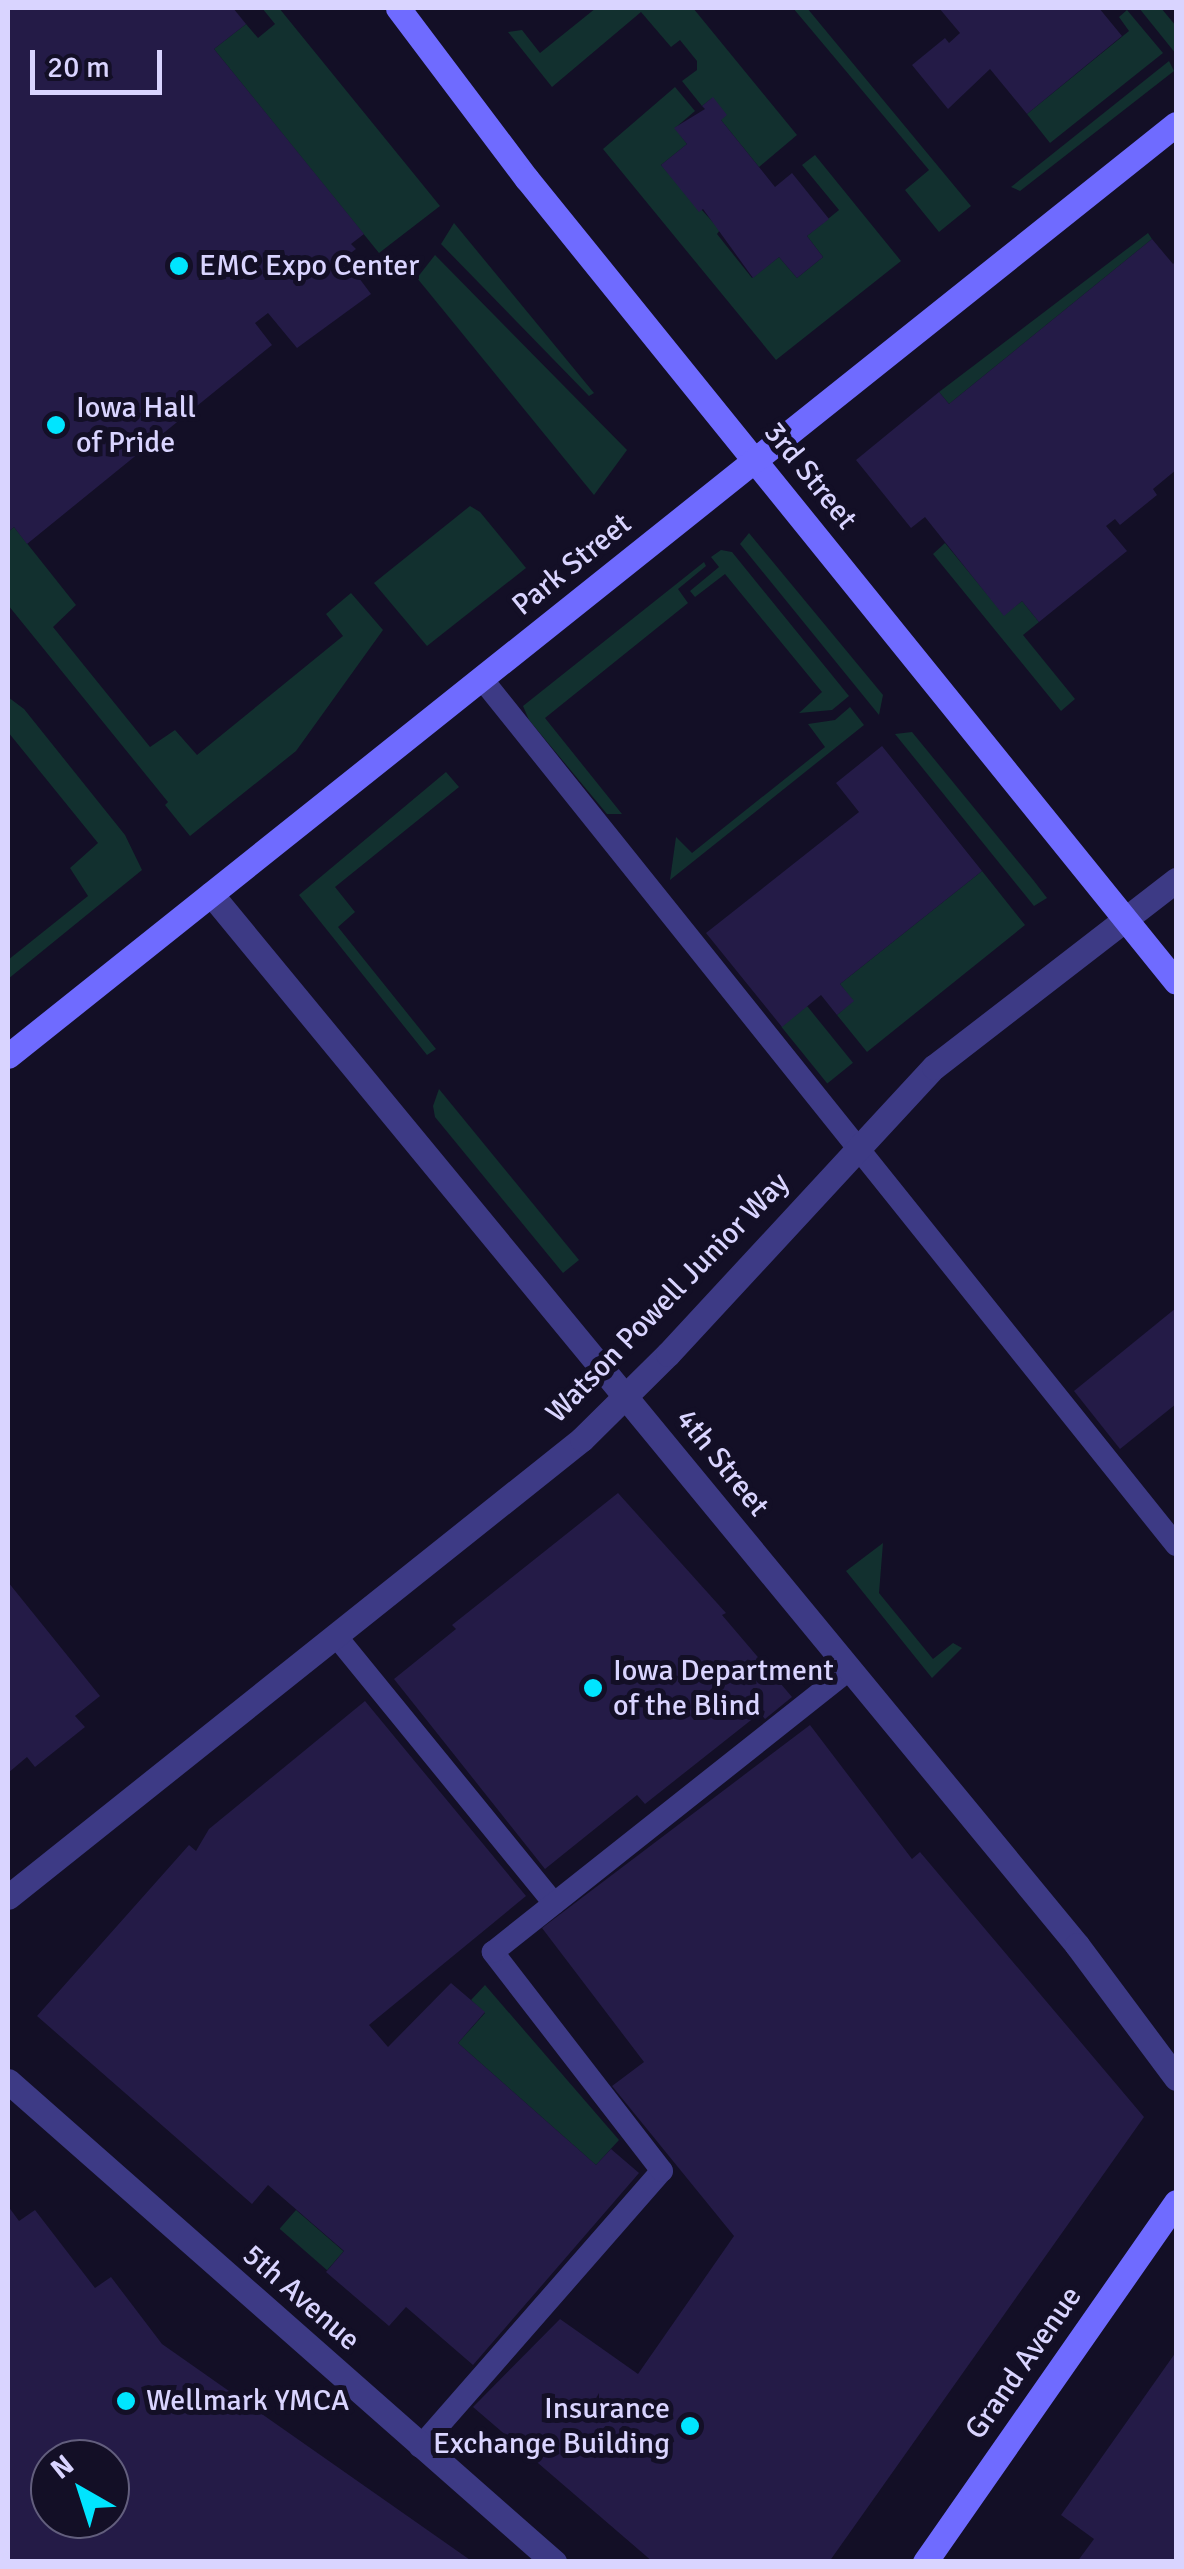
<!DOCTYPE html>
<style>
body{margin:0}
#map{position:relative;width:1184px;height:2569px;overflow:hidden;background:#130f26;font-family:Signika,sans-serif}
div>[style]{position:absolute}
.green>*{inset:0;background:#12302f;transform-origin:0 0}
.building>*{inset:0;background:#241b47}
.service>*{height:22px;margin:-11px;padding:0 11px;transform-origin:11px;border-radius:11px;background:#3d3a85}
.minor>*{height:25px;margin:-12.5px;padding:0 12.5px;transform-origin:12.5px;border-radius:12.5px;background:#3d3a85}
.tertiary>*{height:25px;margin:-12.5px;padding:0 12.5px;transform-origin:12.5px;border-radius:12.5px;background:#3d3a85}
.secondary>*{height:25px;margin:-12.5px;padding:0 12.5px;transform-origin:12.5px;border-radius:12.5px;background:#6f6bff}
.dots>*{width:28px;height:28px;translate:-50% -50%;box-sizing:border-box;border:5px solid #130f26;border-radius:50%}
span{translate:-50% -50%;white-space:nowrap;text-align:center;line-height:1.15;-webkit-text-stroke:10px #130f26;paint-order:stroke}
.poi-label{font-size:30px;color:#d9d4ff}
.left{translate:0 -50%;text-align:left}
.right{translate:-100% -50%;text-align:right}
.street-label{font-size:30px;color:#d9d4ff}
.frame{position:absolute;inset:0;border:10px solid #d9d4ff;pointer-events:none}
.north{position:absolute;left:30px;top:2439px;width:100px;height:100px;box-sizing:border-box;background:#130f26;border:2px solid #625e7d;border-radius:50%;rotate:321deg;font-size:28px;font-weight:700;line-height:40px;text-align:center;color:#d9d4ff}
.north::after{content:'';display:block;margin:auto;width:35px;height:45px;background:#00e5ff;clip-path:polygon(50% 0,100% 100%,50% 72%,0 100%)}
.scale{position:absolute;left:30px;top:50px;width:132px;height:45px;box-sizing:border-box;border:5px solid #d9d4ff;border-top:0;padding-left:12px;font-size:30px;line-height:35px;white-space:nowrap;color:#d9d4ff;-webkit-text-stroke:8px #130f26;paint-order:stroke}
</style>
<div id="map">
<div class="green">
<i style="clip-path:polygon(262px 8px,279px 8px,440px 206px,379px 253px,214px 49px,246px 24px,258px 38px,275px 24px)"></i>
<i style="clip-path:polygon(596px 8px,693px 8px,797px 135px,759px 167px,721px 120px,712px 98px,702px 106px,682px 81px,697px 70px,697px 61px,680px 40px,671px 47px,641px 12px,552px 87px,508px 32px,522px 30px,540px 53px)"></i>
<i style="clip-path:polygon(793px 8px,807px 8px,971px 206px,939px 232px,905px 190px,929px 170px)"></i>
<i style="clip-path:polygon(1139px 8px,1161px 8px,1176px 26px,1176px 54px)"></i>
<i style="clip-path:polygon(1127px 10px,1163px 53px,1050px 143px,1027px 114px,1129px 31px,1119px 17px)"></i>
<i style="clip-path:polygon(1169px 61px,1174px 71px,1020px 191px,1011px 187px)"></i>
<i style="clip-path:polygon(675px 87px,695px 111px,675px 128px,687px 144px,661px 165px,720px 230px,717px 234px,752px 278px,779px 257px,797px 278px,823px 257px,807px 236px,839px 210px,802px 165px,815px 155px,901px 261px,776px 360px,603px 149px)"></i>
<i style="clip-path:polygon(454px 223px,594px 393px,589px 396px,441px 244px)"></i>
<i style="clip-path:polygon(1148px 233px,1152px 239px,949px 404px,939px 392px)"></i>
<i style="clip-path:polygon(435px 255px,627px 450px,594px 495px,417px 278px)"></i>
<i style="clip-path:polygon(470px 506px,480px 512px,526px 568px,427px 646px,374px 583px)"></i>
<i style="clip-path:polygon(14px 527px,76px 605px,53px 627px,150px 747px,175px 730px,197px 755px,343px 636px,326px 614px,351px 593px,383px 630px,296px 751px,190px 836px,165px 805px,168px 802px,8px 605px,8px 532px)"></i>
<i style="clip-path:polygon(749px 533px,883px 695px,879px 715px,740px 544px)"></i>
<i style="clip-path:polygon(945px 543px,1004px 615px,1022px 601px,1039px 622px,1023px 635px,1075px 699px,1061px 711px,933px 554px)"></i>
<i style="clip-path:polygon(721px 550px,732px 552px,849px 696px,832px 710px,799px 713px,822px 692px,725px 574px,695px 597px,690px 591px,719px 567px,711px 557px)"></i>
<i style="clip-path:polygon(704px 562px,706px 566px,678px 589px,688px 603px,545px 718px,622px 814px,607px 814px,529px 720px,523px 706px)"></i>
<i style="clip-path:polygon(8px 697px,24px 709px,125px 835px,142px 870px,8px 979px,8px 960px,88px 896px,70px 868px,98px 843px,8px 732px)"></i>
<i style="clip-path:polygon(850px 707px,864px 725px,670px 880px,676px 837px,692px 853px,825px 747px,808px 724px,835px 720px)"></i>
<i style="clip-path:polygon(912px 732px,1034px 881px,1047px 898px,1034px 906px,895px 734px)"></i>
<i style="clip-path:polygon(446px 772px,459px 787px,335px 887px,355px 912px,338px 927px,436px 1049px,427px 1055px,299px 895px)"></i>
<i style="clip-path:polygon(982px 871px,1025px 925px,867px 1052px,837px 1015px,853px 1001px,840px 984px)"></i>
<i style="left:807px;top:1006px;width:73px;height:33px;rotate:51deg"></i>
<i style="clip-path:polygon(439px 1089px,579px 1260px,563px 1273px,435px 1117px,433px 1106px)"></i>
<i style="clip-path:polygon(883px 1543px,879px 1593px,933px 1659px,953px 1643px,962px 1648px,932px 1678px,846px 1571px)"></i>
<i style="clip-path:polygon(485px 1985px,619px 2140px,596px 2165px,458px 2043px,485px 2013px,471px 2000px)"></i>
<i style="left:296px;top:2210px;width:63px;height:25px;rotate:41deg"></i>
</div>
<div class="building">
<i style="clip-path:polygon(8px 8px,233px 8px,246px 24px,214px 49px,364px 234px,351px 244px,356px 249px,344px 258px,371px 294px,297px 348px,268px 313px,255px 323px,272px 345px,27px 544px,14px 527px,8px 532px)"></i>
<i style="clip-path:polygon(939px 8px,1099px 8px,1122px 36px,1027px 114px,990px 69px,948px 109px,912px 65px,945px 38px,949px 43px,960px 33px)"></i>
<i style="clip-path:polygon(713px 97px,727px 115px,721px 120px,775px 187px,792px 173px,829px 219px,807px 236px,823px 257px,797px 278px,779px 257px,753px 278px,703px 209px,699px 212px,661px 165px,687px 144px,674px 128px,705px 109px,702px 106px)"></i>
<i style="clip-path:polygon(1152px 239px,1173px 264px,1176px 261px,1176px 470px,1153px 489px,1157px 495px,1120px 525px,1115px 519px,1106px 526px,1127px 551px,1039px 622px,1022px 601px,1004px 616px,925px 517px,911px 528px,856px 460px,939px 392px,949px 404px)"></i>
<i style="clip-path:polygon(882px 746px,982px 871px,840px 984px,854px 1001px,837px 1015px,821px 995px,782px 1027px,706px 933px,859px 812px,836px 783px)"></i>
<i style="clip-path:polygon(1176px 1308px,1176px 1404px,1120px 1449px,1074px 1391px)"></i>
<i style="clip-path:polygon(618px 1493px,726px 1613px,722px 1615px,792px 1697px,765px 1719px,760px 1713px,645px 1804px,637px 1795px,545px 1869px,394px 1679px,456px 1629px,452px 1625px)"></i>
<i style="clip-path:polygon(8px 1582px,100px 1696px,75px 1716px,85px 1727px,35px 1767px,27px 1757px,8px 1773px)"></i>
<i style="clip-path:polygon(365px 1701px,526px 1896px,369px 2025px,388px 2047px,451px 1983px,485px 2012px,458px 2043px,596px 2165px,611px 2149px,639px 2173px,473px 2365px,406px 2307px,389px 2326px,326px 2272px,344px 2251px,268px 2185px,252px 2204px,37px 2016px,189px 1845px,196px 1851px,209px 1829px)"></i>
<i style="clip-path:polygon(810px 1725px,912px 1859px,920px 1852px,1144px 2117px,829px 2562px,653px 2562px,473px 2407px,560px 2319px,638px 2374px,734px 2236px,612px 2086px,644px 2062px,542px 1928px)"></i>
<i style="clip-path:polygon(evenodd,8px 2206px,19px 2221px,35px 2210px,95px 2288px,111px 2277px,162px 2344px,473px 2562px,8px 2562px,8px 2206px,50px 2459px,110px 2459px,110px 2519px,50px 2519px,50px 2459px)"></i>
<i style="clip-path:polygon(1176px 2352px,1176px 2562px,1077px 2562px,1094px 2539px,1061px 2515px)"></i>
</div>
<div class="service">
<i style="left:482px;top:679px;width:1110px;rotate:51.29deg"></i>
<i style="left:336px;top:1636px;width:345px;rotate:50.8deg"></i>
<i style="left:420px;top:2447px;width:367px;rotate:-48.8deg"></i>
<i style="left:662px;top:2171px;width:277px;rotate:-127.7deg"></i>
<i style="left:493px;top:1952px;width:454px;rotate:-38.4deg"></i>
</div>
<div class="minor">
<i style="left:211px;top:894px;width:1362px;rotate:50.51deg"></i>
<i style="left:1077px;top:1945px;width:166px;rotate:53.3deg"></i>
<i style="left:8px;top:1897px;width:734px;rotate:-38.59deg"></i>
<i style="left:582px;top:1439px;width:121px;rotate:-44.7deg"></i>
<i style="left:668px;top:1354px;width:391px;rotate:-47.2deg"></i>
<i style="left:934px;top:1067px;width:306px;rotate:-37.7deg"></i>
</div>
<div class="tertiary">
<i style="left:8px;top:2081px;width:728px;rotate:41.38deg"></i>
</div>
<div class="secondary">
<i style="left:398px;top:8px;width:214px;rotate:53deg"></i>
<i style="left:527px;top:179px;width:1032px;rotate:51.05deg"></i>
<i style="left:8px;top:1056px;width:1494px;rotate:-38.59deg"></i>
<i style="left:925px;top:2562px;width:439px;rotate:-55.1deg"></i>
</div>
<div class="dots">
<i style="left:179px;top:266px;background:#00e5ff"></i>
<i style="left:56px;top:425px;background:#00e5ff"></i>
<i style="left:593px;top:1688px;background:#00e5ff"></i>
<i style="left:126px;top:2401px;background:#00e5ff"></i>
<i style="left:690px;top:2426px;background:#00e5ff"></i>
</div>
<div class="poi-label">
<span class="left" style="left:199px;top:266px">EMC Expo Center</span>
<span class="left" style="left:76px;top:425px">Iowa Hall<br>of Pride</span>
<span class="left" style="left:613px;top:1688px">Iowa Department<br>of the Blind</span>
<span class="left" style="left:146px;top:2401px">Wellmark YMCA</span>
<span class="right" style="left:670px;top:2426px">Insurance<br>Exchange Building</span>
</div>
<div class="street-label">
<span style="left:810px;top:476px;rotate:51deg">3rd Street</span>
<span style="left:572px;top:565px;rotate:-39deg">Park Street</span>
<span style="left:668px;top:1298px;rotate:-46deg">Watson Powell Junior Way</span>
<span style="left:722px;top:1463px;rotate:51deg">4th Street</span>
<span style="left:301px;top:2298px;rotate:41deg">5th Avenue</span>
<span style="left:1024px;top:2363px;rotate:-55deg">Grand Avenue</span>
</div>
<div class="frame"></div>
<div class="north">N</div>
<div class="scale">20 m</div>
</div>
